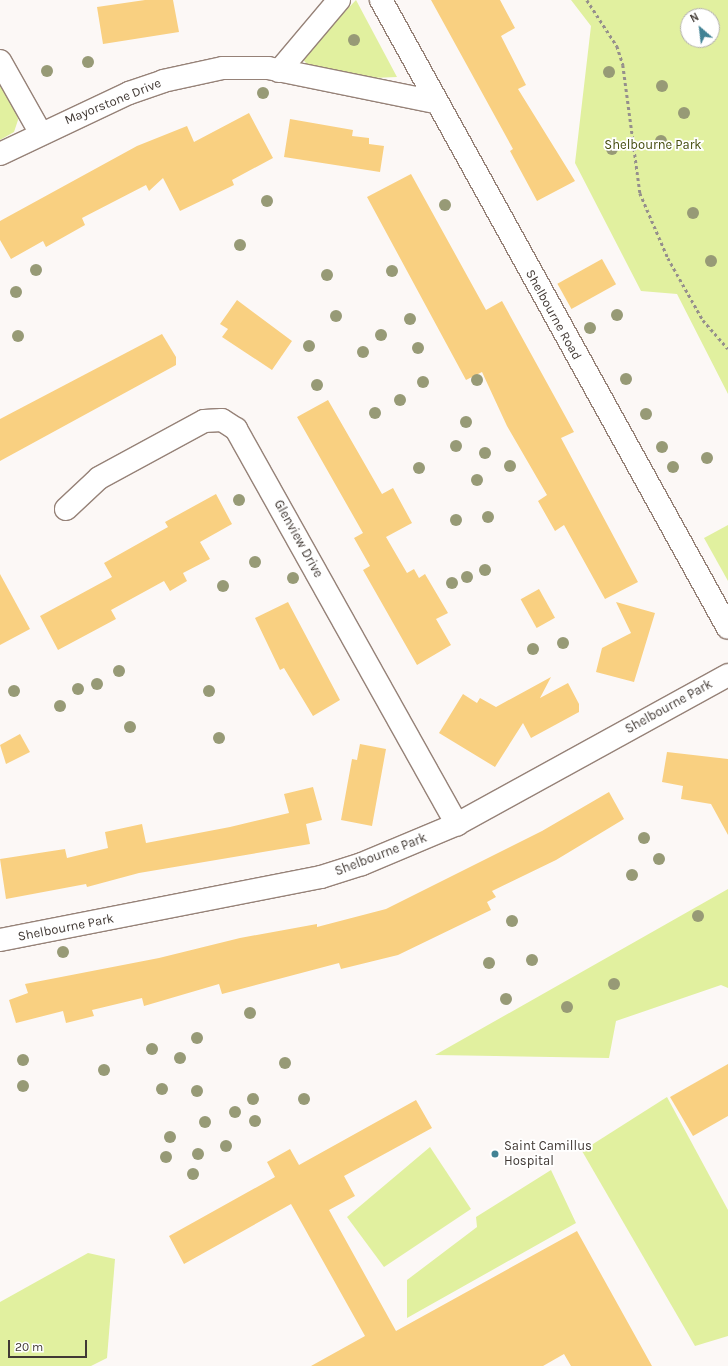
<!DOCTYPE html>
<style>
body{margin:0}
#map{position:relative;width:728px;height:1366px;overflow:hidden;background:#fcf8f6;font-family:Karla,sans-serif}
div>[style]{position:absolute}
.green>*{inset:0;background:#e1f09f}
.building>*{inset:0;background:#f9d081;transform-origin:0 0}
.path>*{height:2.5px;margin-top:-1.25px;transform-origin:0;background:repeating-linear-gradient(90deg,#958f8c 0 3px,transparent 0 6px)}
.roads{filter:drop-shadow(1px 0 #968278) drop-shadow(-1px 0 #968278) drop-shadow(0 1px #968278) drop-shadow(0 -1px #968278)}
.street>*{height:22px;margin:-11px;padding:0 11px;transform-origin:11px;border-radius:11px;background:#fff}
.secondary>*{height:22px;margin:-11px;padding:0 11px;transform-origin:11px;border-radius:11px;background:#fff}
.trees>*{width:12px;height:12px;margin:-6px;border-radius:50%;background:#979a76}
.dots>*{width:11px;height:11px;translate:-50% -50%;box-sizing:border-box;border:2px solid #fff;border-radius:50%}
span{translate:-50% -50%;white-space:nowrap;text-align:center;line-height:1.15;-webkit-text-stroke:3.5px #fff;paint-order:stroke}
.street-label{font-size:13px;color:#413934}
.park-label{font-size:13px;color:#454d0e}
.poi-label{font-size:13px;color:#413934}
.left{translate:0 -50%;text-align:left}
.north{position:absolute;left:680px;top:8px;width:40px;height:40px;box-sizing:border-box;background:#fff;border:1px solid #b3b0ae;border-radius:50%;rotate:332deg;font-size:11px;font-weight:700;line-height:16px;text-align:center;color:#413934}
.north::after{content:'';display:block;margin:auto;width:14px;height:18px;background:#428395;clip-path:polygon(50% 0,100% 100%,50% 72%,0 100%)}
.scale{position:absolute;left:8px;top:1340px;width:79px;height:18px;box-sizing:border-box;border:2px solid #413934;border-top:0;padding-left:5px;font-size:12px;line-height:14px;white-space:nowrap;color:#413934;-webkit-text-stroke:3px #fff;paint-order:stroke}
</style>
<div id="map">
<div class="green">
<i style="clip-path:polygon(356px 0,397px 77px,372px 78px,314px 70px,305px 62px,302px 57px)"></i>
<i style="clip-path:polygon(evenodd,571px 0,728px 0,728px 394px,677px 294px,641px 291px,575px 163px,591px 26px,571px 0,688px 16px,712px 16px,712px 40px,688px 40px,688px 16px)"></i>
<i style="clip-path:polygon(0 79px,17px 111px,18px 120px,14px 132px,0 140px)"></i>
<i style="clip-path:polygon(728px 525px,728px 581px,704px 538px)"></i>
<i style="clip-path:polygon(728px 889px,728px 988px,721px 985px,616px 1021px,609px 1058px,435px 1055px)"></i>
<i style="clip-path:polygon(667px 1097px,728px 1210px,728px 1336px,695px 1346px,582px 1151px)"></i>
<i style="clip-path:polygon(430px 1147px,471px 1209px,384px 1267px,347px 1217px)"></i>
<i style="clip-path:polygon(551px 1170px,576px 1223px,407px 1318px,407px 1280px,477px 1227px,476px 1217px)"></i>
<i style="clip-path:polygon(88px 1253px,115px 1259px,107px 1358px,91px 1366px,0 1366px,0 1302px)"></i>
</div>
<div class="building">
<i style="clip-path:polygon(145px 0,173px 0,179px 32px,103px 44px,97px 7px)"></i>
<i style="clip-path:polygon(431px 0,500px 0,515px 28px,501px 36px,526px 85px,518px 89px,575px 181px,537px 201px,510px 151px,513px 149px)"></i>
<i style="clip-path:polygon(249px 113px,273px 158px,232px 180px,234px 185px,180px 211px,163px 178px,149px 191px,146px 185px,82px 218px,85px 225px,46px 247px,43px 241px,11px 259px,0 240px,0 221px,137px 146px,187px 126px,194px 142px)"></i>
<i style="clip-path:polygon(290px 119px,353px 130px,352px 136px,369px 138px,369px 144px,384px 146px,380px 172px,284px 157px)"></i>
<i style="clip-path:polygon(411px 174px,486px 310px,502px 301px,574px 432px,561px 438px,638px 582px,605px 599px,564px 525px,555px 531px,538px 501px,547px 495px,507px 426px,482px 372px,466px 380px,367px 197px)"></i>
<i style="left:602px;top:259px;width:29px;height:51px;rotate:61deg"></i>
<i style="clip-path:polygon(237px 300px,292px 341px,272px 370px,222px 337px,228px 329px,220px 324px)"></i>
<i style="clip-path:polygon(162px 334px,176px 357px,176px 365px,0 461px,0 419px)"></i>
<i style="clip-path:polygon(328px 400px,382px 494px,393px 488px,412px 523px,386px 537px,407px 573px,414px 569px,419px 578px,425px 574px,448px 613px,436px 619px,451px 645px,417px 665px,363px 570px,370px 566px,354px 538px,363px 533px,297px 417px)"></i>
<i style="clip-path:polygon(216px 494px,232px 524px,200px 542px,210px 559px,183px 573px,187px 581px,170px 591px,164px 581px,111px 610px,116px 619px,58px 650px,40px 616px,112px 577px,104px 563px,168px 527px,165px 522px)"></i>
<i style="clip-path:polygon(0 574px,30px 629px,0 645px)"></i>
<i style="left:539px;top:589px;width:33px;height:21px;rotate:61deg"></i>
<i style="clip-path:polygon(288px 602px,340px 700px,313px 716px,284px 668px,280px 670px,255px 618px)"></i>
<i style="clip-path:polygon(616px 602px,655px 613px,634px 682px,596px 672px,602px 648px,631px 633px)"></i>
<i style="clip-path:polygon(551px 677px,540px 698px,568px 683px,579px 704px,579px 712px,531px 738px,523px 723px,495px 767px,439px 733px,463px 694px,477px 703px,480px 698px,496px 707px)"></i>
<i style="clip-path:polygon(20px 734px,30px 752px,6px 764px,0 745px)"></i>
<i style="clip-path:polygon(360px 744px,386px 749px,372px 826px,341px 820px,352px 759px,357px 760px)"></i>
<i style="clip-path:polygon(667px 752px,728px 759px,728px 835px,711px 804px,681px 799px,683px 786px,662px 782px)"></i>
<i style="clip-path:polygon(313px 787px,322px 820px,306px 824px,310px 844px,139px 873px,87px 887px,86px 884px,6px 899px,0 859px,65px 849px,67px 858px,108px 848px,105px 832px,142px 824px,146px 843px,230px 827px,289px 813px,284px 794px)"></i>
<i style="clip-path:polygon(609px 792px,624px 819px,556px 860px,492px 891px,496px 897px,487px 902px,491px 910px,398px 955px,341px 969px,339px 963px,222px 994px,219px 984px,144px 1006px,142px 998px,92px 1010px,94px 1016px,66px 1023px,63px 1011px,16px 1023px,9px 1000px,28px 993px,25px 984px,159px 958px,240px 938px,317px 924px,317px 927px,386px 909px,542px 831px)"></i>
<i style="clip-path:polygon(728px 1064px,728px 1116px,693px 1136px,670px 1097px)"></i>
<i style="clip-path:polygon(416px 1100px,432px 1128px,344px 1176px,355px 1196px,329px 1210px,396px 1331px,577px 1231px,652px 1366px,571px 1366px,564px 1354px,543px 1366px,311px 1366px,365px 1336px,291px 1204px,184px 1264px,169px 1236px,275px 1177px,267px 1162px,290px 1149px,299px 1165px)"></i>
</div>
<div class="path">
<i style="left:587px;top:0;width:55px;rotate:56.9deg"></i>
<i style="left:617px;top:46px;width:20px;rotate:72deg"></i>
<i style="left:623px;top:65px;width:129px;rotate:82.4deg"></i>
<i style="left:640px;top:193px;width:71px;rotate:66.7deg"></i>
<i style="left:668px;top:258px;width:71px;rotate:60.6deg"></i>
<i style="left:703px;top:320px;width:38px;rotate:49deg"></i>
</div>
<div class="roads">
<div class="street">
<i style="left:0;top:61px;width:81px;rotate:60.6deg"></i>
<i style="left:279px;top:71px;width:93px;rotate:-49.8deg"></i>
<i style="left:0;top:154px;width:143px;rotate:-25.3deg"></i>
<i style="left:129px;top:93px;width:36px;rotate:-19deg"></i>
<i style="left:163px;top:81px;width:61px;rotate:-12.2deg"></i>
<i style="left:223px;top:68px;width:45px"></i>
<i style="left:268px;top:68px;width:170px;rotate:11.5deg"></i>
<i style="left:66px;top:509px;width:45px;rotate:-43.2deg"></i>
<i style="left:99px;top:478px;width:119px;rotate:-28.5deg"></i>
<i style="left:204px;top:421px;width:18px;rotate:-3deg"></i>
<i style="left:222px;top:420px;width:17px;rotate:33deg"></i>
<i style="left:236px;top:429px;width:453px;rotate:60.8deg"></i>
<i style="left:0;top:940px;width:327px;rotate:-11.1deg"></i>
<i style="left:321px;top:877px;width:43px;rotate:-17.6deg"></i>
<i style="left:362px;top:864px;width:103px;rotate:-22.8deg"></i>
<i style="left:457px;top:824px;width:309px;rotate:-28.8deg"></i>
</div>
<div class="secondary">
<i style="left:381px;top:0;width:717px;rotate:61.08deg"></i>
</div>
</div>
<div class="trees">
<i style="left:354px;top:40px"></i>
<i style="left:88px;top:62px"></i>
<i style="left:47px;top:71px"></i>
<i style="left:609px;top:72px"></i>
<i style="left:662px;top:86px"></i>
<i style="left:263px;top:93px"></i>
<i style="left:684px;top:113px"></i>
<i style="left:661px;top:141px"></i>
<i style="left:612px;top:149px"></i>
<i style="left:267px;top:201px"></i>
<i style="left:445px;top:205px"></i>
<i style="left:693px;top:213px"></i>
<i style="left:240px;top:245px"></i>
<i style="left:711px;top:261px"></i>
<i style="left:36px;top:270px"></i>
<i style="left:392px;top:271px"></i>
<i style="left:327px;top:275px"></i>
<i style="left:16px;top:292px"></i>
<i style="left:617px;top:315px"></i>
<i style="left:336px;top:316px"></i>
<i style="left:410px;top:319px"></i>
<i style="left:590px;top:328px"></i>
<i style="left:381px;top:335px"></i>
<i style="left:18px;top:336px"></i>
<i style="left:309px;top:346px"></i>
<i style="left:418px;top:348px"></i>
<i style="left:363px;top:352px"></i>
<i style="left:626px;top:379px"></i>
<i style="left:477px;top:380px"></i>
<i style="left:423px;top:382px"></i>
<i style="left:317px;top:385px"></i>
<i style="left:400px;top:400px"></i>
<i style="left:375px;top:413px"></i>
<i style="left:646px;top:414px"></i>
<i style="left:466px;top:422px"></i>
<i style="left:456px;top:446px"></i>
<i style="left:662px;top:447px"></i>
<i style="left:485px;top:453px"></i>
<i style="left:707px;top:458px"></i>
<i style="left:510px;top:466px"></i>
<i style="left:673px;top:467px"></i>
<i style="left:419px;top:468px"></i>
<i style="left:477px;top:480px"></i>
<i style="left:239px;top:500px"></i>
<i style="left:488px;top:517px"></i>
<i style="left:456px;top:520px"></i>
<i style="left:255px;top:562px"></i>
<i style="left:485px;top:570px"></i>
<i style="left:467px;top:577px"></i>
<i style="left:293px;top:578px"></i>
<i style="left:452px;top:583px"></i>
<i style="left:223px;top:586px"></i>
<i style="left:563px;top:643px"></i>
<i style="left:533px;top:649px"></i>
<i style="left:119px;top:671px"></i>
<i style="left:97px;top:684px"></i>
<i style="left:78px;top:689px"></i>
<i style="left:14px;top:691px"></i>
<i style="left:209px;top:691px"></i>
<i style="left:60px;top:706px"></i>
<i style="left:130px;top:727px"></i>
<i style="left:219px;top:738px"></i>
<i style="left:644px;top:838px"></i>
<i style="left:659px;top:859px"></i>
<i style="left:632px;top:875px"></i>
<i style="left:698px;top:916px"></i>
<i style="left:512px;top:921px"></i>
<i style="left:63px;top:952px"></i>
<i style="left:532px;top:960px"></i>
<i style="left:489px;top:963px"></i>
<i style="left:614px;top:984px"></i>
<i style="left:506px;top:999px"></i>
<i style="left:567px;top:1007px"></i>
<i style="left:250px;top:1013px"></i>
<i style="left:197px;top:1038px"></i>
<i style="left:152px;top:1049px"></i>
<i style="left:180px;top:1058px"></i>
<i style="left:23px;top:1060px"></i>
<i style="left:285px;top:1063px"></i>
<i style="left:104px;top:1070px"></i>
<i style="left:23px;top:1086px"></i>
<i style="left:162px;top:1089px"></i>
<i style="left:197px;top:1091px"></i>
<i style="left:253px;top:1099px"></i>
<i style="left:304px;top:1099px"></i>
<i style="left:235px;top:1112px"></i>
<i style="left:255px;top:1121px"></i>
<i style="left:205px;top:1122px"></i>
<i style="left:170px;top:1137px"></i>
<i style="left:226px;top:1146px"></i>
<i style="left:198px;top:1154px"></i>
<i style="left:166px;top:1157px"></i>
<i style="left:193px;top:1174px"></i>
</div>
<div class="dots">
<i style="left:495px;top:1154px;background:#428395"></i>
</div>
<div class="street-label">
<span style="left:113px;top:102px;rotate:-22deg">Mayorstone Drive</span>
<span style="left:553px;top:315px;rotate:61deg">Shelbourne Road</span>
<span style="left:298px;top:539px;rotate:61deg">Glenview Drive</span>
<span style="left:669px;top:707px;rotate:-29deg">Shelbourne Park</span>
<span style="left:381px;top:855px;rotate:-21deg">Shelbourne Park</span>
<span style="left:66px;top:928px;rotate:-11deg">Shelbourne Park</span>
</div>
<div class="park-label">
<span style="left:653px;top:145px">Shelbourne Park</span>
</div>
<div class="poi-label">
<span class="left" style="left:504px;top:1154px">Saint Camillus<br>Hospital</span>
</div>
<div class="north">N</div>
<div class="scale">20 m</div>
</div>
